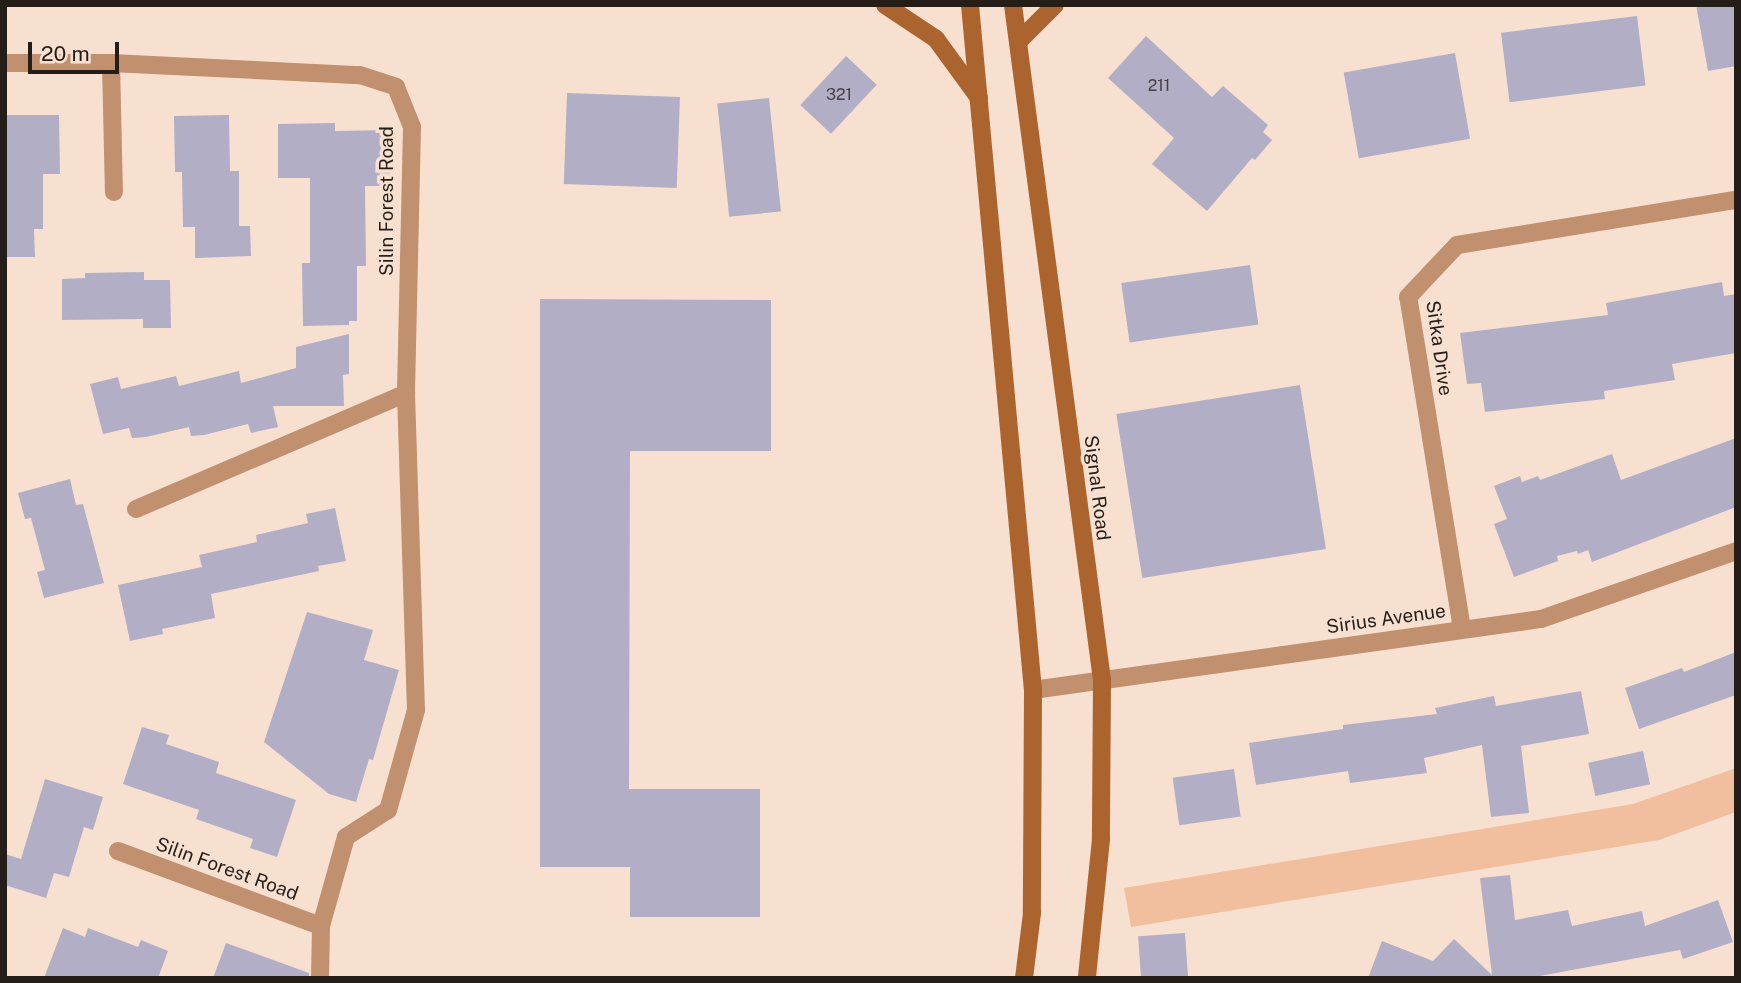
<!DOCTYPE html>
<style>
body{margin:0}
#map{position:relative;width:1741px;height:983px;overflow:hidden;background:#f8e0d1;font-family:"Public Sans",sans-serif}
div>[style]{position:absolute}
.green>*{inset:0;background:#f2bf9e}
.building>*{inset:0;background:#b2aec5;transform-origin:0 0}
.street>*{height:18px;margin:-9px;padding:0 9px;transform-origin:9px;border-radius:9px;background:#c1906f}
.secondary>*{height:18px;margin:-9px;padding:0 9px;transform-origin:9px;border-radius:9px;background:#ab642e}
span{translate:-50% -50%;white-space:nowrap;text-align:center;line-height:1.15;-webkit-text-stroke:7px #f8e0d1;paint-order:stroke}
.number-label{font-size:16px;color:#484143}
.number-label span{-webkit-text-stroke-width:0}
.street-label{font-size:19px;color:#251d18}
.frame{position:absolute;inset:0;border:7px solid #251d18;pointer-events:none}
.scale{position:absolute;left:28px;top:42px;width:91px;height:32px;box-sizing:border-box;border:4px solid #251d18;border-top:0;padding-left:9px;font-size:21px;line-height:24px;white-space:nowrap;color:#251d18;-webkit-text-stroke:5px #f8e0d1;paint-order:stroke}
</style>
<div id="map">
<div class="green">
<i style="clip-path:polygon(1736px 768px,1736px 812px,1659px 840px,1131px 927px,1124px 888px,1633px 804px)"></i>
</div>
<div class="building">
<i style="clip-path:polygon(1696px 5px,1736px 5px,1736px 66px,1708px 71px)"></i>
<i style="left:1637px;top:16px;width:70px;height:137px;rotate:83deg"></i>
<i style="clip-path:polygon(1146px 36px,1212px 97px,1223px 86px,1268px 125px,1263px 132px,1272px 140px,1255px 160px,1252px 158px,1207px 211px,1152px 164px,1174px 138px,1108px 78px)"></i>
<i style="left:1455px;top:53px;width:87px;height:113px;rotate:80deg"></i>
<i style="left:846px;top:56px;width:42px;height:67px;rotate:43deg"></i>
<i style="left:567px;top:93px;width:113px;height:91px;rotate:2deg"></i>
<i style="left:769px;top:98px;width:114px;height:52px;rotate:84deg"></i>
<i style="clip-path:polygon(6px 115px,59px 115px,60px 174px,43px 174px,43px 229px,34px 229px,35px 257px,5px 257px)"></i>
<i style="clip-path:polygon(229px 115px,230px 171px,239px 171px,239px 226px,250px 226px,251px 256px,195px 258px,195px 227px,183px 227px,182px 172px,175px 172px,174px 116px)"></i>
<i style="clip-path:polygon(335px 123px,335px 131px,391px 130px,391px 186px,365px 186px,366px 266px,357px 266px,357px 321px,349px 321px,349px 325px,303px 326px,302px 263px,310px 263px,310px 178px,278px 178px,278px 124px)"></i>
<i style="left:1250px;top:265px;width:60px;height:130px;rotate:82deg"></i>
<i style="clip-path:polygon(144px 272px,144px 280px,170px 280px,171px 328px,143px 328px,143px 319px,62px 320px,62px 279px,85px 278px,85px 273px)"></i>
<i style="clip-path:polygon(1722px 282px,1724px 296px,1736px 294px,1736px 353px,1672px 364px,1675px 380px,1604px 391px,1605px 399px,1485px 412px,1481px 383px,1467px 384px,1460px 333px,1608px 315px,1606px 303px)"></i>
<i style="clip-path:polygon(540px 299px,771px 300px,771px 451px,630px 451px,629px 789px,760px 789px,760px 917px,630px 917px,630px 867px,540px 867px)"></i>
<i style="clip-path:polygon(349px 334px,349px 374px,343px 375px,344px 406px,273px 406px,278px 427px,251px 433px,248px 424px,204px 435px,191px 436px,189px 427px,146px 437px,132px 438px,129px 428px,103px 434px,90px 384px,118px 377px,121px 389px,176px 376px,179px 386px,239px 371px,241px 383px,296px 368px,296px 347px)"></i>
<i style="left:1300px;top:385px;width:166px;height:186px;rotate:81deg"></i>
<i style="clip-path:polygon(1736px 438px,1736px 507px,1592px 562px,1588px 550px,1578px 554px,1577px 551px,1557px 556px,1558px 561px,1514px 577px,1494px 524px,1507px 519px,1494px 486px,1520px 476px,1522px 482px,1538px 476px,1540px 480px,1612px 454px,1621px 480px)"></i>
<i style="clip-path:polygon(70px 479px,76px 505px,83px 504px,104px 583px,44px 598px,37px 572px,45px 570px,31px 518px,25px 519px,18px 493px)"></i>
<i style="clip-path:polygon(335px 508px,346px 561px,318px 566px,319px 571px,211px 594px,215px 618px,162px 629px,163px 634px,130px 641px,118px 585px,202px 567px,199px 555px,257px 542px,256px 535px,308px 523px,306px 514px)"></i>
<i style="clip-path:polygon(307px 612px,373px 630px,364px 660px,399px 670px,373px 760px,369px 759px,356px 802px,329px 794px,264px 742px)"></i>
<i style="clip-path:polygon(1736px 652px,1736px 695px,1639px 729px,1625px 688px,1682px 668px,1684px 672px)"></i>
<i style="clip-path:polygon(1581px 691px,1589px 734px,1521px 746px,1529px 813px,1491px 817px,1482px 745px,1424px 758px,1427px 773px,1350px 783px,1348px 771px,1256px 785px,1249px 743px,1343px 729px,1343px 725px,1437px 714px,1435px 708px,1494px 696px,1496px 706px)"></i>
<i style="clip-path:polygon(142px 727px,169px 735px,166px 744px,219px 762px,216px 773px,296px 800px,277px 857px,250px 848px,253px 839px,196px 819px,199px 810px,123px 784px)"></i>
<i style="left:1643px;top:751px;width:34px;height:56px;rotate:78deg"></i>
<i style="left:1234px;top:769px;width:48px;height:62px;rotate:82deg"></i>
<i style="clip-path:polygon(45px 779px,103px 797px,93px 830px,84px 827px,69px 877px,54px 873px,46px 898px,5px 885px,5px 854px,21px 859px)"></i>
<i style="clip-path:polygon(1510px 875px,1515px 920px,1568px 910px,1572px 926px,1642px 911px,1645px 926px,1718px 900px,1733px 942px,1683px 959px,1680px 950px,1529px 978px,1368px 978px,1382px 941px,1433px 961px,1454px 939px,1492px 975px,1480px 878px)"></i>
<i style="clip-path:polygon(63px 928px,85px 937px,88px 928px,138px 947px,141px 940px,168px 951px,158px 978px,44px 978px)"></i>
<i style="left:1185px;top:933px;width:45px;height:47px;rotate:86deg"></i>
<i style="clip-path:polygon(226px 943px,309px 973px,309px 978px,213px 978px)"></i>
</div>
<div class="street">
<i style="left:5px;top:63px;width:106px"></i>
<i style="left:111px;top:63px;width:249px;rotate:2.8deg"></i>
<i style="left:360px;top:75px;width:38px;rotate:18deg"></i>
<i style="left:396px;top:87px;width:43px;rotate:68.2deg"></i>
<i style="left:412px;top:127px;width:266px;rotate:91.3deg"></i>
<i style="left:406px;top:393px;width:317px;rotate:88.2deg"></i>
<i style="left:416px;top:710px;width:104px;rotate:105.6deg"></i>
<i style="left:388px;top:810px;width:50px;rotate:147.3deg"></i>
<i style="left:346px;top:837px;width:92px;rotate:105.7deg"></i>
<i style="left:321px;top:926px;width:52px;rotate:91.1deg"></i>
<i style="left:111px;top:63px;width:129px;rotate:88.7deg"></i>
<i style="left:136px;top:509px;width:294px;rotate:-23.2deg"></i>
<i style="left:1462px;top:629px;width:336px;rotate:-99.2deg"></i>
<i style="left:1408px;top:297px;width:71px;rotate:-46.7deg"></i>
<i style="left:1457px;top:245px;width:283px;rotate:-9.2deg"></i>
<i style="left:1033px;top:690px;width:513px;rotate:-7.96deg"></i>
<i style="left:1541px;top:619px;width:207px;rotate:-19.2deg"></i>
<i style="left:118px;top:851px;width:216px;rotate:20.3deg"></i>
</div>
<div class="secondary">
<i style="left:885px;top:5px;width:61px;rotate:33.7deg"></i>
<i style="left:936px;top:39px;width:73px;rotate:53.9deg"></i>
<i style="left:970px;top:5px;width:688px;rotate:84.75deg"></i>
<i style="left:1033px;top:690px;width:223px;rotate:90.3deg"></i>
<i style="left:1032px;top:913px;width:65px;rotate:97deg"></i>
<i style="left:1013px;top:5px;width:681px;rotate:82.49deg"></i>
<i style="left:1102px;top:680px;width:159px;rotate:90.4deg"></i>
<i style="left:1101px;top:839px;width:140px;rotate:95.8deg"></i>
<i style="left:1018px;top:42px;width:52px;rotate:-45deg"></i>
</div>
<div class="number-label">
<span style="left:1159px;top:86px">211</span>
<span style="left:839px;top:95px">321</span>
</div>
<div class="street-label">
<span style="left:387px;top:201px;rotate:-90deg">Silin Forest Road</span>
<span style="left:1439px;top:348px;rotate:82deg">Sitka Drive</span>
<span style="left:1097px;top:488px;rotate:83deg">Signal Road</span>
<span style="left:1386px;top:619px;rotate:-8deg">Sirius Avenue</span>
<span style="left:227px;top:869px;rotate:20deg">Silin Forest Road</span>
</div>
<div class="frame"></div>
<div class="scale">20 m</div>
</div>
